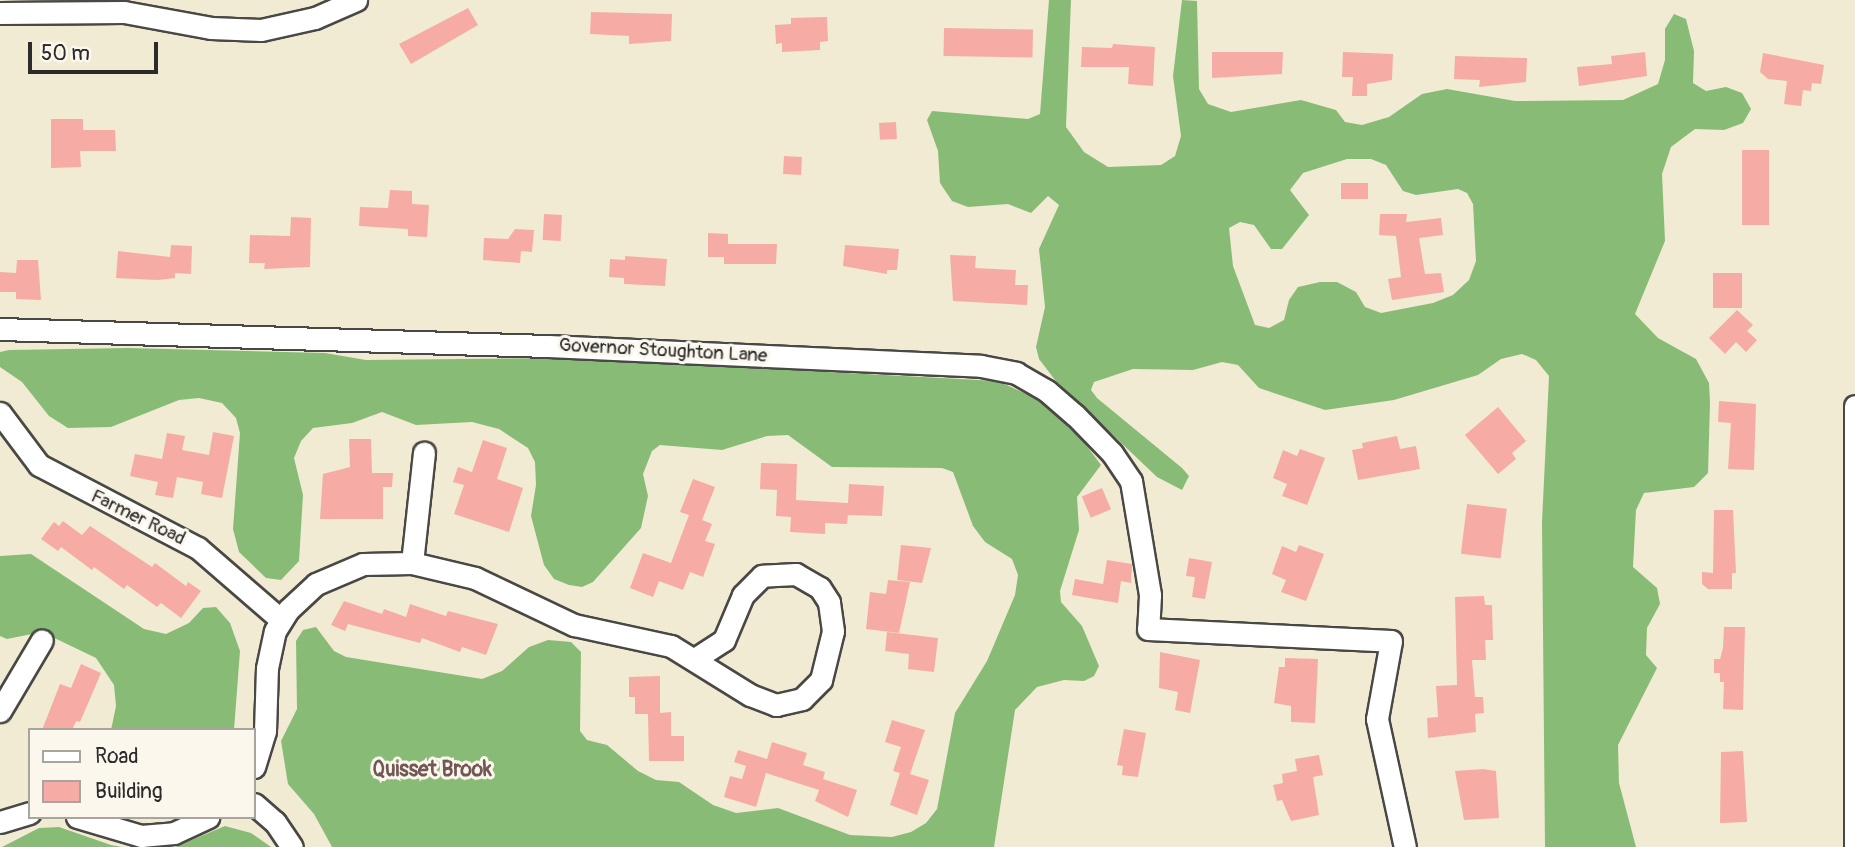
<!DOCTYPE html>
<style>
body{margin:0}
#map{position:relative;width:1855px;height:847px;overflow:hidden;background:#f1ebd3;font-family:Pangolin,sans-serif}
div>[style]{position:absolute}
.forest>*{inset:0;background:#88bc76}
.building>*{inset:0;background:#f6aca4;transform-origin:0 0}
.roads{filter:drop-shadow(2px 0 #494844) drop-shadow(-2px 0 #494844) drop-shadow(0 2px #494844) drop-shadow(0 -2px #494844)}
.minor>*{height:21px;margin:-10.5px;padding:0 10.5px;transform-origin:10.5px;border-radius:10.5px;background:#fff}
span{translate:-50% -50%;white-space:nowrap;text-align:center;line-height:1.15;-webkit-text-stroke:6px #fbf7ec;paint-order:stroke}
.street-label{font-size:19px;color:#2b2b2b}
.neighbourhood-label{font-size:21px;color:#725855;font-weight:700}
.legend{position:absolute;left:28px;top:728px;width:228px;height:91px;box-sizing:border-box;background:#fbf7ec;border:2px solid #a8a59f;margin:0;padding:9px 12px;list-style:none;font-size:21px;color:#2b2b2b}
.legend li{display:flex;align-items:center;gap:14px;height:35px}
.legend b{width:35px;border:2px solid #a8a59f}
.scale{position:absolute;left:28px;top:42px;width:130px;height:32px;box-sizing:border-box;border:4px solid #2b2b2b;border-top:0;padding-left:9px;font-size:21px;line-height:24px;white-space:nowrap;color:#2b2b2b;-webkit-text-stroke:5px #fbf7ec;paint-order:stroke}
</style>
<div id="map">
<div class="forest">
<i style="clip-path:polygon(evenodd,1049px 0,1071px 0,1066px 127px,1084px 152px,1108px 167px,1161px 165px,1175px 156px,1181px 136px,1173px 76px,1182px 0,1197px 1px,1199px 89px,1208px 104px,1231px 112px,1301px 100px,1336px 110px,1345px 122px,1362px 125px,1389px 117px,1422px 94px,1447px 89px,1515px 101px,1623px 100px,1658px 84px,1665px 60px,1665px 29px,1674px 14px,1686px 19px,1694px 51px,1693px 83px,1706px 91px,1726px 87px,1742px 93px,1751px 109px,1743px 123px,1724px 130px,1695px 129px,1671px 147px,1662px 174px,1665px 241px,1635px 314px,1658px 338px,1696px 359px,1709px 383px,1710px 403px,1708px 473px,1694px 487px,1644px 493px,1636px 510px,1633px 567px,1657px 588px,1660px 604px,1647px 628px,1646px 655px,1657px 668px,1618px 745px,1619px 783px,1636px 847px,1545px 847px,1542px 522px,1549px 376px,1536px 360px,1522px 354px,1501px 359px,1478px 375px,1394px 400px,1325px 410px,1259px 388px,1238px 365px,1222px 362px,1193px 370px,1133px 369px,1094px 382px,1091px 390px,1097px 398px,1182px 468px,1189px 476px,1182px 490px,1157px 477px,1055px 380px,1039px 359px,1036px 347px,1045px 307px,1039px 249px,1059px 205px,1048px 196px,1031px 213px,1008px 204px,968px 207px,952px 201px,940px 183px,938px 151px,927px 120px,932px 111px,1028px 119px,1040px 114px,1049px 0,1347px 159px,1371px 159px,1386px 165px,1403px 191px,1416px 195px,1458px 189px,1467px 193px,1473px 204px,1476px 261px,1469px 280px,1453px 295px,1433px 303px,1381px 313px,1365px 307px,1356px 292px,1337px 282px,1320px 282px,1298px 287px,1289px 300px,1284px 320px,1269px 328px,1255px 325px,1233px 266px,1229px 228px,1240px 222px,1254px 225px,1271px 249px,1282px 249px,1309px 215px,1290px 190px,1303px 173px,1347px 159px)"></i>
<i style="clip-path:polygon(128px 348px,325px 353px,366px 360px,561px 358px,998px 381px,1037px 399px,1075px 430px,1101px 465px,1077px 497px,1079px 530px,1060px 591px,1061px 602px,1082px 626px,1099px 666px,1094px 676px,1084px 681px,1064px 680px,1037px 687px,1015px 710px,994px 847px,332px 847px,314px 814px,288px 784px,281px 741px,297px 709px,296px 641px,303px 630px,316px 627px,334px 651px,346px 657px,482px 679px,502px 671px,529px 647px,548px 640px,571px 642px,581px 652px,580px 731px,587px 740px,607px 745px,638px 771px,656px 780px,679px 782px,713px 805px,736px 813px,778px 808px,850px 835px,892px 837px,911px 832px,926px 823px,937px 809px,955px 713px,987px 661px,1015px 595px,1018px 575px,1012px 559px,985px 542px,973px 526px,953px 472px,942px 468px,832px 467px,788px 435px,767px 436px,722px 450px,660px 445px,652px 451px,643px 474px,648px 496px,641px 528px,593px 582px,582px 587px,569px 585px,554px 579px,544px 565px,531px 516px,536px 485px,535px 462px,528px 448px,499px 429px,472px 422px,416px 425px,382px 412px,352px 423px,313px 428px,301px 441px,294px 458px,303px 495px,299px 561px,281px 580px,266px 578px,239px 552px,233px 529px,240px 433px,236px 418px,222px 403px,199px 398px,179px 400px,111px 427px,68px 428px,49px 416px,22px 382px,0 367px,0 352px,9px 350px)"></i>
<i style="clip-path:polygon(31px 554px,144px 629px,166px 634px,189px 623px,203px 608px,216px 607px,230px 623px,240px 651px,234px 730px,111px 730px,116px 706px,114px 685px,96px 658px,42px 632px,7px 639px,0 636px,0 556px)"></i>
<i style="clip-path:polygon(225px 826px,251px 833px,271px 847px,175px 847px)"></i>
<i style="clip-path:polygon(59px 827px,111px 845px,122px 847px,2px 847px,39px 828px)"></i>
</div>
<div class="building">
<i style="clip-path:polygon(468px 8px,478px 25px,411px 64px,399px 44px)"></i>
<i style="clip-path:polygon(591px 12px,672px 14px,671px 41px,629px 44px,629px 36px,590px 34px)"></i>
<i style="clip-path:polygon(827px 17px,828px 41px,820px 42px,820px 50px,782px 52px,782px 43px,776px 44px,775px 25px,791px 24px,791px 18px)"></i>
<i style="left:944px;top:28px;width:89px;height:28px;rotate:1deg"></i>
<i style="clip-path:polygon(1113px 44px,1155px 47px,1153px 86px,1128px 84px,1129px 67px,1081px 67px,1082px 47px,1112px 48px)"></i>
<i style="clip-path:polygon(1212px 52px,1283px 52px,1282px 74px,1212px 78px)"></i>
<i style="clip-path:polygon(1343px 52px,1393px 54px,1392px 80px,1367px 84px,1367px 96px,1352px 96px,1353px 77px,1342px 77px)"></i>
<i style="clip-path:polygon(1645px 52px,1647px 76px,1579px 86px,1577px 67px,1612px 64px,1611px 56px)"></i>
<i style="clip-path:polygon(1763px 53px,1824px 65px,1821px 84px,1812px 83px,1811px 91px,1803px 90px,1801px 106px,1784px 104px,1787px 81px,1768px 79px,1760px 72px)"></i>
<i style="clip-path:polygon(1455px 56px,1527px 58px,1526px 82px,1479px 87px,1480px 80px,1454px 79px)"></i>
<i style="clip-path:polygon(51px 119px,83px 119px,83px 130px,115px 130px,116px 151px,80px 151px,81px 167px,51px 168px)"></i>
<i style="left:896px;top:122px;width:17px;height:17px;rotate:87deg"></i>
<i style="left:1742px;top:150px;width:27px;height:75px"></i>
<i style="left:784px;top:156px;width:18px;height:18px;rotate:3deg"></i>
<i style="left:1368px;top:183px;width:16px;height:27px;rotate:90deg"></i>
<i style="clip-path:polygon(390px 190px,412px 191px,412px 204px,429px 205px,427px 237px,408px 236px,408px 229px,359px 226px,360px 207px,388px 208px)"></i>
<i style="left:544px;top:214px;width:18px;height:26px;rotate:3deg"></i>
<i style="clip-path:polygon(1380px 214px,1407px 214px,1406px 222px,1441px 218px,1443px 235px,1419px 238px,1425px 274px,1441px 273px,1444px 292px,1392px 300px,1388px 279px,1401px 277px,1396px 236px,1379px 235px)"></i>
<i style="clip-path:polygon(291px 217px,311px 218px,310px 267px,264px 269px,265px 263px,249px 263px,250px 235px,290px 236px)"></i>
<i style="clip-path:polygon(515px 229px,534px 230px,532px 252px,521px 251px,520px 263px,483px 260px,484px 238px,508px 239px)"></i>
<i style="clip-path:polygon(708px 233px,728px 234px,728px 244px,777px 244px,776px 264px,724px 264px,724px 257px,708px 257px)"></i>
<i style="clip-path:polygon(171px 245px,192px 246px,191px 274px,175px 273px,175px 278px,158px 280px,116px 278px,118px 251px,170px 257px)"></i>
<i style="clip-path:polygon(845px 245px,899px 249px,897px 270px,887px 270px,887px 274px,843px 266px)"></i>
<i style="clip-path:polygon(950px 255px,976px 256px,975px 268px,1016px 270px,1015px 285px,1028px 285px,1027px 305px,953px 301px)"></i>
<i style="clip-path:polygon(625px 256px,667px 259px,665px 286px,624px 284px,624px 278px,609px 277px,610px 259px,625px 260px)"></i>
<i style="clip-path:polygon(17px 260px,38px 260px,41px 300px,16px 299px,16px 292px,0 292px,0 272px,16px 273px)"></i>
<i style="left:1713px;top:273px;width:29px;height:35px"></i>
<i style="clip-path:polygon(1737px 310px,1753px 325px,1747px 331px,1757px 340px,1746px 352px,1736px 342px,1725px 354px,1709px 338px)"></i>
<i style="clip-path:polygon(1719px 401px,1756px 404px,1754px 470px,1728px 469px,1731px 423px,1718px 422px)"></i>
<i style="clip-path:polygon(1498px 407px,1526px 441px,1512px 453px,1516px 459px,1498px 474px,1465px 435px)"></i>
<i style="clip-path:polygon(213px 432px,234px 436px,222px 498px,201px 494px,203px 482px,177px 477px,173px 498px,155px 495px,158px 482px,130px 476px,135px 454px,162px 459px,167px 433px,185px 436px,182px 450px,209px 455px)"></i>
<i style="clip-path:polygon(1397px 436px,1400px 449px,1416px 446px,1420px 469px,1358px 480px,1352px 450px,1363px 448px,1362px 443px)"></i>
<i style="clip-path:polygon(349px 439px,371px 439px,372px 473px,393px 473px,392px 487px,383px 487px,383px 519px,320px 519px,323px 474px,350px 467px)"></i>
<i style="clip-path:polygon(483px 440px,507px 448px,497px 479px,523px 488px,509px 532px,454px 514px,464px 485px,453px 482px,458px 467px,472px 472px)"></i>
<i style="clip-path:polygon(1300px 449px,1325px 458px,1307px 505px,1282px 496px,1287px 484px,1273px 478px,1283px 450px,1297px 456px)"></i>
<i style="clip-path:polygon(761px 463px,797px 464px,796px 500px,848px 503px,849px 484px,884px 486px,882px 516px,848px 515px,847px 524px,825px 523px,825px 534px,790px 532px,791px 517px,776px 516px,777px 490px,760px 489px)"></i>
<i style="clip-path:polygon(693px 479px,715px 487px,702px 520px,712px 524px,705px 541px,715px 544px,703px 577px,690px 572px,683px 590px,659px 581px,653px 597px,630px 588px,643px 553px,671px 563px,689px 515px,680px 512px)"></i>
<i style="left:1102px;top:488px;width:23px;height:22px;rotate:67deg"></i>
<i style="left:1467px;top:504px;width:40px;height:50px;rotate:7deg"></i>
<i style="clip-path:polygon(1714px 510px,1733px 510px,1736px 573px,1732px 573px,1732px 589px,1708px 589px,1702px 584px,1702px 572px,1713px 573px)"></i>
<i style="clip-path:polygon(63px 521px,82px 535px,90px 526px,152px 567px,155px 563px,186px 586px,188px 582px,201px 591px,181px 618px,161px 603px,157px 607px,127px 585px,124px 589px,94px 567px,92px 570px,61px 547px,58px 551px,41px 539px,54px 522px,59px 526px)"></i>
<i style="clip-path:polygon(901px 545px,931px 548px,922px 583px,897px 580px)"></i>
<i style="clip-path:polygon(1299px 545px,1324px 554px,1306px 601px,1281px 592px,1286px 580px,1272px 574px,1282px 546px,1296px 552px)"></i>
<i style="clip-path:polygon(1189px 558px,1212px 562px,1205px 599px,1192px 597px,1195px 577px,1186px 576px)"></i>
<i style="clip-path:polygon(1107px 560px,1132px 564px,1131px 583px,1121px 581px,1118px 603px,1072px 595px,1075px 579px,1103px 584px)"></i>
<i style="clip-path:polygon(888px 580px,910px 582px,899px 633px,866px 629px,870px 592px,886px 594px)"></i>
<i style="clip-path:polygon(1484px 596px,1485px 605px,1492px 605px,1493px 640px,1485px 640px,1486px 660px,1472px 660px,1475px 697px,1483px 697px,1484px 713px,1475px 714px,1476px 732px,1428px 738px,1427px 718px,1438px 717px,1436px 686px,1457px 685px,1455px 597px)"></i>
<i style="clip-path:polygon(344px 601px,382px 614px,384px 609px,406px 617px,410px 604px,446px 616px,448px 611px,498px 624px,486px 655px,462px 647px,460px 652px,422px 638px,420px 643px,348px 624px,345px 631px,331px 625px)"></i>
<i style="clip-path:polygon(1724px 627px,1745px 627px,1743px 710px,1723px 709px,1724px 682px,1720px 682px,1720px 673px,1714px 673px,1714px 659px,1720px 659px,1723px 648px)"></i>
<i style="clip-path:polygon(887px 632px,938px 638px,934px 672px,908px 669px,909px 654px,885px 651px)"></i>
<i style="clip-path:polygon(1160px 652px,1200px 660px,1190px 713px,1175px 710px,1178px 692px,1159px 688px)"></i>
<i style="clip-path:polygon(1285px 658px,1318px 659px,1315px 723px,1291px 722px,1291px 706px,1274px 703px,1279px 667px,1285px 667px)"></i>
<i style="clip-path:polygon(81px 664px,101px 673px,80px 722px,76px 721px,72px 730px,42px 730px,60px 684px,71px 688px)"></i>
<i style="clip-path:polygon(660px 676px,660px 713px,671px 712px,671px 736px,684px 736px,684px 761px,649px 761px,648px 714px,635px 714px,635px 697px,629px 697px,629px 677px)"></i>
<i style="clip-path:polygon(892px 720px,925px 730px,910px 774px,929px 780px,917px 815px,890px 805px,900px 773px,893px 771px,901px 747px,885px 742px)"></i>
<i style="clip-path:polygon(1124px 729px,1146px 733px,1138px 777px,1122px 775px,1123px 766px,1117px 765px)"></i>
<i style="clip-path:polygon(772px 742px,807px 753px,803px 765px,825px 772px,823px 779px,857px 790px,848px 817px,815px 801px,819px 790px,766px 773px,756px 807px,724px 797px,730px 776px,742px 779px,746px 766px,734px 762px,738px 750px,767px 759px)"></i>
<i style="clip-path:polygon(1743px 751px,1747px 822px,1720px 823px,1721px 752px)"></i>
<i style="clip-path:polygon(1319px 755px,1323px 775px,1313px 777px,1319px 815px,1291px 821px,1282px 800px,1277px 801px,1273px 785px,1283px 783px,1282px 774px,1297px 771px,1295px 759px)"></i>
<i style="clip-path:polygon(1483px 769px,1496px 771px,1499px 818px,1464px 820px,1455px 771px)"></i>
</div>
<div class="roads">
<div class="minor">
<i style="left:0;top:13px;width:124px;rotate:-0.5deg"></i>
<i style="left:124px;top:12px;width:88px;rotate:10.4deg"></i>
<i style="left:211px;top:28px;width:50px;rotate:2.3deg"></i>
<i style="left:261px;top:30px;width:55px;rotate:-12.5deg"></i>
<i style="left:315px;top:18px;width:45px;rotate:-23.7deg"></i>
<i style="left:0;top:329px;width:548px;rotate:1.78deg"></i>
<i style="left:548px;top:346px;width:433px;rotate:2.6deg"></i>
<i style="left:981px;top:366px;width:36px;rotate:11deg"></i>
<i style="left:1016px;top:373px;width:36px;rotate:30deg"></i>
<i style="left:1047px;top:391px;width:37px;rotate:41deg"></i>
<i style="left:1075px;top:415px;width:53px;rotate:45.8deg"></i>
<i style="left:1112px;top:453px;width:34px;rotate:56deg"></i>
<i style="left:1131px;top:481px;width:116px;rotate:80.5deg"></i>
<i style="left:1150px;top:595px;width:34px;rotate:93deg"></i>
<i style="left:1148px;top:629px;width:243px;rotate:2.8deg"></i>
<i style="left:1391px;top:641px;width:79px;rotate:100.2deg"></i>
<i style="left:1377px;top:719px;width:131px;rotate:77.7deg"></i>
<i style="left:0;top:413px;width:65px;rotate:53.1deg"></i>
<i style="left:39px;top:465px;width:179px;rotate:27.6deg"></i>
<i style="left:198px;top:548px;width:110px;rotate:40.9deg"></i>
<i style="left:412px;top:563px;width:111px;rotate:-83.8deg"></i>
<i style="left:0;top:711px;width:82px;rotate:-59.4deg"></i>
<i style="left:254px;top:767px;width:38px;rotate:-73deg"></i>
<i style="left:265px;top:731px;width:63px;rotate:-88.2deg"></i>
<i style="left:267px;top:668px;width:38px;rotate:-78deg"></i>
<i style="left:275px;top:631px;width:25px;rotate:-58deg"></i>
<i style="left:288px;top:610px;width:38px;rotate:-43deg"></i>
<i style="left:316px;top:584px;width:51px;rotate:-23.1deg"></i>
<i style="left:363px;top:564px;width:49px;rotate:-1.2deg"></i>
<i style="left:412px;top:563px;width:65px;rotate:13.4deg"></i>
<i style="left:475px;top:578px;width:110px;rotate:25.4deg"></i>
<i style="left:574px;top:625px;width:99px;rotate:12.2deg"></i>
<i style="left:671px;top:646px;width:93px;rotate:31.8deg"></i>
<i style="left:750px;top:695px;width:28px;rotate:21deg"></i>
<i style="left:776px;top:705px;width:27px;rotate:-13deg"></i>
<i style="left:802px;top:699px;width:27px;rotate:-45deg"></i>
<i style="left:821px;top:680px;width:50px;rotate:-76.2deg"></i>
<i style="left:833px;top:631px;width:29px;rotate:-98deg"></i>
<i style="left:829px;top:602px;width:17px;rotate:-123deg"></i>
<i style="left:820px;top:588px;width:28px;rotate:-150deg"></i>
<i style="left:796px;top:574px;width:34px;rotate:177deg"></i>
<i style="left:762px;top:576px;width:27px;rotate:135deg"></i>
<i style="left:743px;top:595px;width:49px;rotate:112.9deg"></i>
<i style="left:724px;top:640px;width:35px;rotate:147deg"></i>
<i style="left:254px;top:804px;width:28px;rotate:41deg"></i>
<i style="left:275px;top:822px;width:30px;rotate:56deg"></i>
<i style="left:77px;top:817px;width:67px;rotate:16.5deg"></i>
<i style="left:141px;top:836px;width:33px;rotate:-5deg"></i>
<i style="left:174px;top:833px;width:38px;rotate:-25deg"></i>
<i style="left:0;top:822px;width:31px;rotate:-17deg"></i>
<i style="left:1855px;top:847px;width:441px;rotate:-90deg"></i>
</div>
</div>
<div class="street-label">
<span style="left:663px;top:351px;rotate:3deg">Governor Stoughton Lane</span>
<span style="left:138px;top:518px;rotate:26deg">Farmer Road</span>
</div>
<div class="neighbourhood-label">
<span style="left:432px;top:770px">Quisset Brook</span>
</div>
<ul class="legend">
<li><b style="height:9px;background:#fff"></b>Road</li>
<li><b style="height:19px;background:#f6aca4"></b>Building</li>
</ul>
<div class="scale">50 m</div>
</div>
